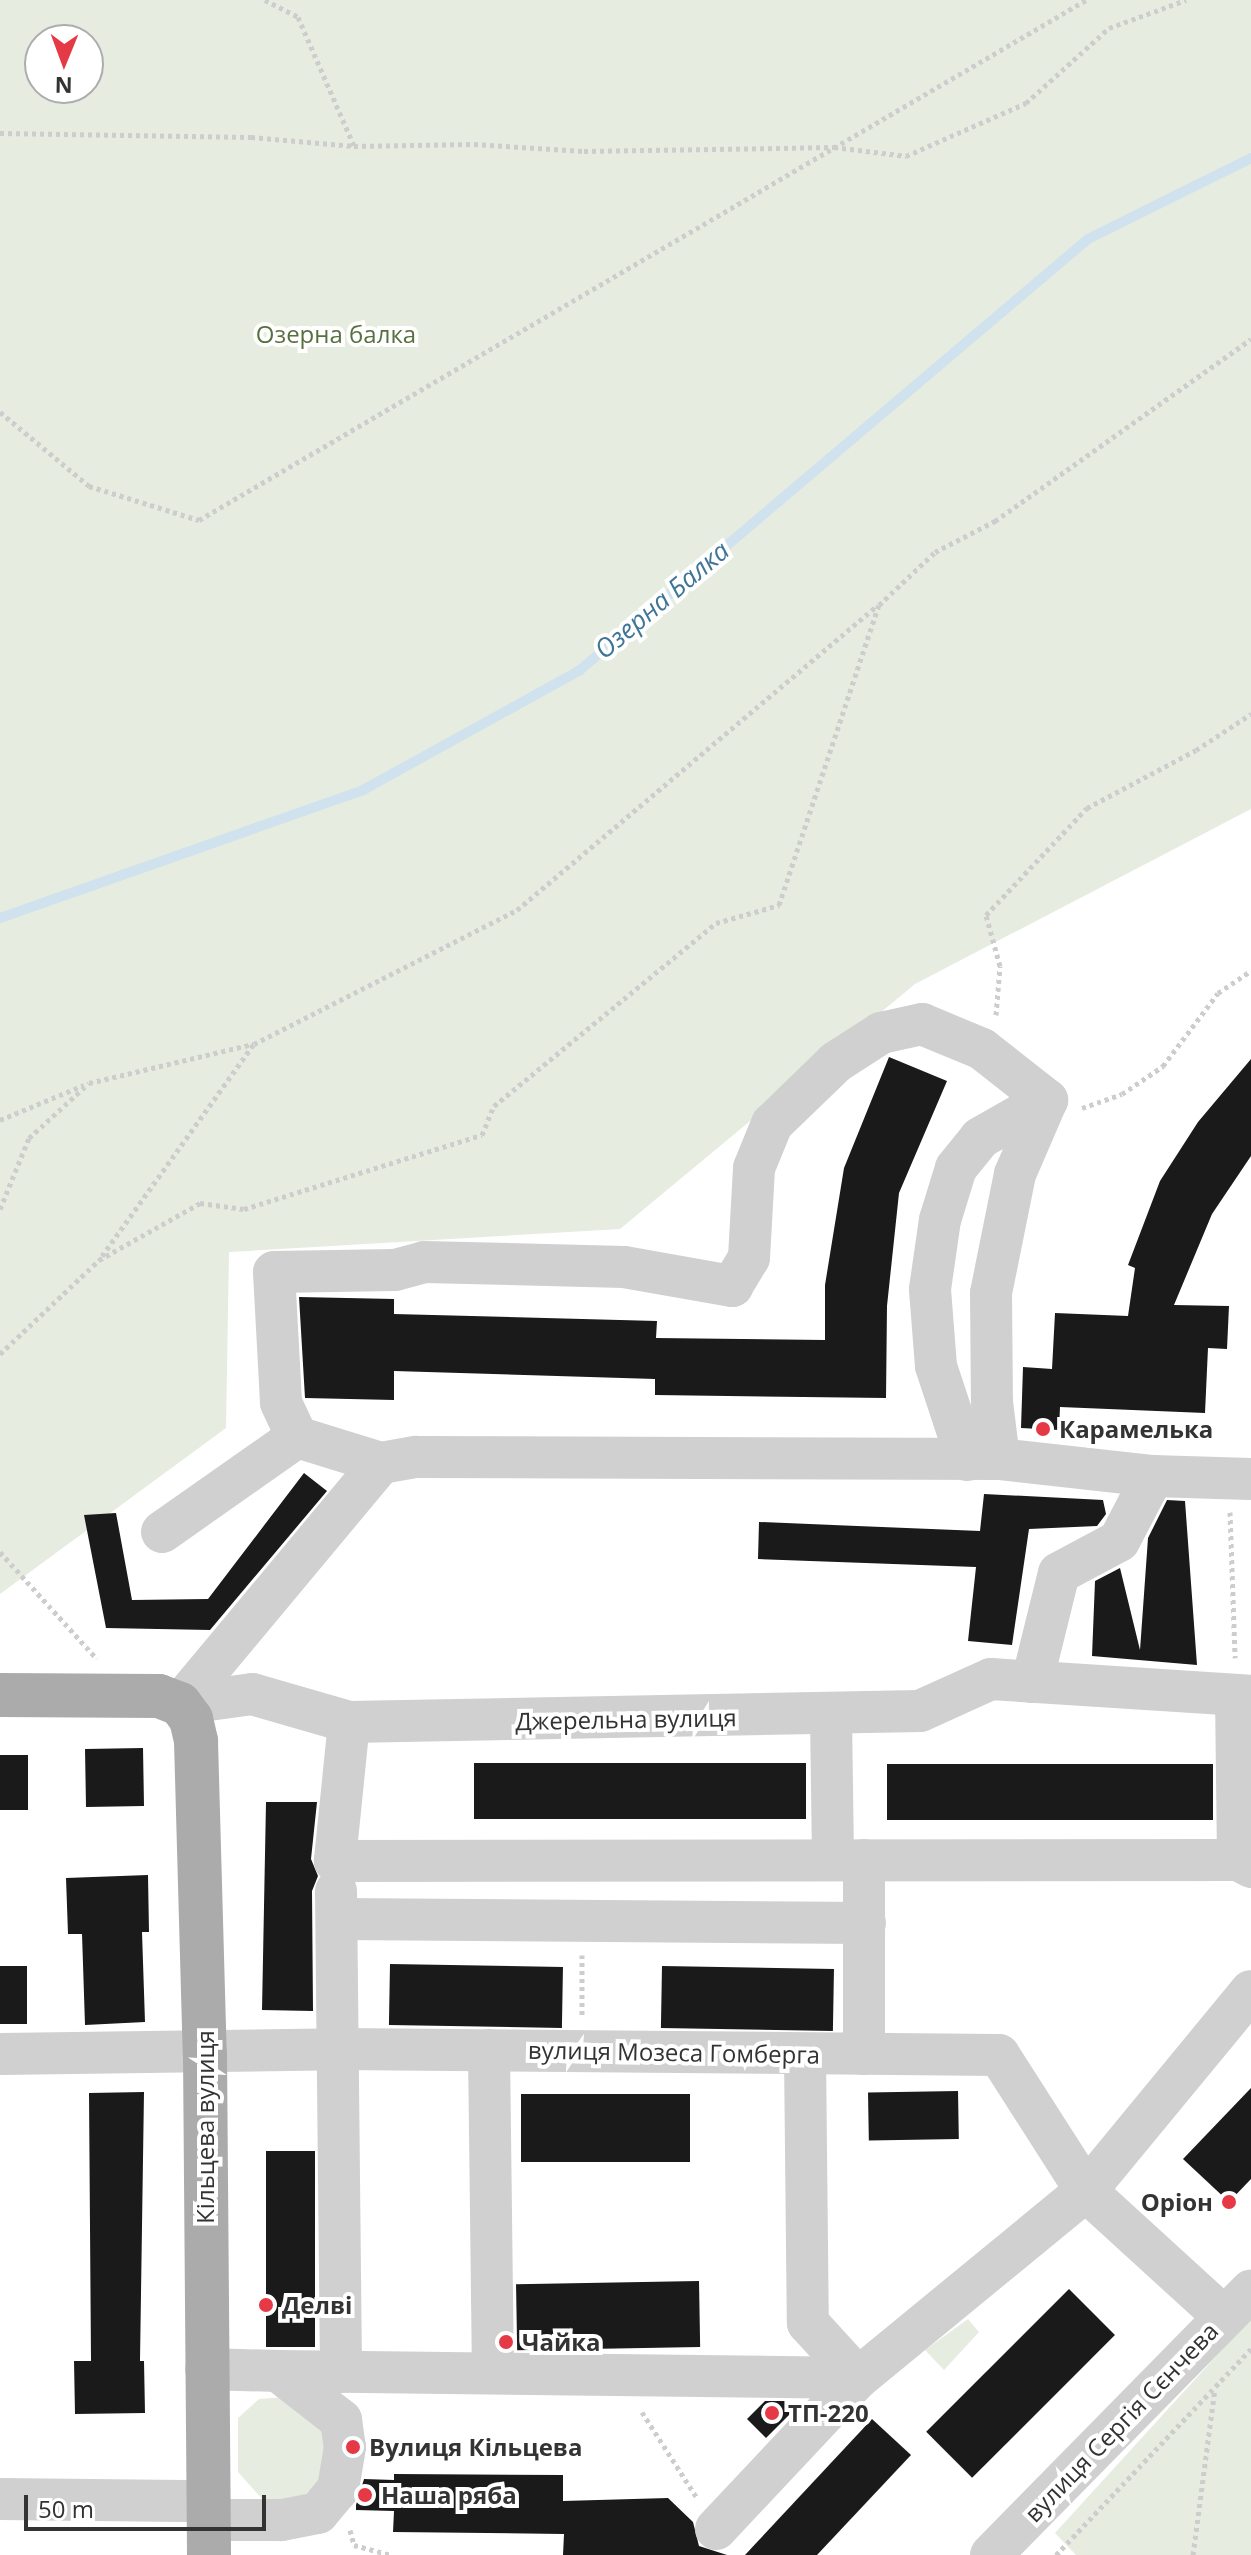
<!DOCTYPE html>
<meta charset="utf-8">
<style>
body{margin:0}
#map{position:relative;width:1251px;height:2555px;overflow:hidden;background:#fff;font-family:"Open Sans",sans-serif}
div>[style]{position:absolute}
.green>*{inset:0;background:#e6ecdf}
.stream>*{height:10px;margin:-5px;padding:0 5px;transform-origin:5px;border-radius:5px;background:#cfe2ee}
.building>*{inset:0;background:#1a1a1a;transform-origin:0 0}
.path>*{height:5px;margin-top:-2.5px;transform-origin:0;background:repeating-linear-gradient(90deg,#cdcdcd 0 4px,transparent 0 8px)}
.minor>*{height:42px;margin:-21px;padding:0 21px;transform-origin:21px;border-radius:21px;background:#d0d0d0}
.major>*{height:44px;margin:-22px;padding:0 22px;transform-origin:22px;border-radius:22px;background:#ababab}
.dots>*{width:22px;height:22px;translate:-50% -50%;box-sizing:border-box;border:4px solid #fff;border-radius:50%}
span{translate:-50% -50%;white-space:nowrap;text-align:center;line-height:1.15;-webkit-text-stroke:8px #fff;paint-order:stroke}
.park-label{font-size:24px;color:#56703f}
.poi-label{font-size:24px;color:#333;font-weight:700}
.left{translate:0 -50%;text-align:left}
.right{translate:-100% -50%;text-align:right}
.street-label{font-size:24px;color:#333}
.water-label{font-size:26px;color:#3f7597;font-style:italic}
.north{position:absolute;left:24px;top:24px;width:80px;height:80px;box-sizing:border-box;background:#fff;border:2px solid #adadad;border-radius:50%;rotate:181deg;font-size:22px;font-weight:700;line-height:32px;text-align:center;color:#333}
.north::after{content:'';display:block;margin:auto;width:28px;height:36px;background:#e63946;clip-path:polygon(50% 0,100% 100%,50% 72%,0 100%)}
.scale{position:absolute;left:24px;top:2495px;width:242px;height:36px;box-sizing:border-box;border:4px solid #333;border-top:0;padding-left:10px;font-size:24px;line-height:28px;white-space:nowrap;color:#333;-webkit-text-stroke:6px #fff;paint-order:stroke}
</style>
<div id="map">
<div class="green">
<i style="clip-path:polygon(evenodd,0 0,1251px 0,1251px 809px,915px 984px,620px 1229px,229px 1252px,226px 1428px,0 1594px,0 0,40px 40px,88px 40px,88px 88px,40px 88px,40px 40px)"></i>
<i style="clip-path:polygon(1251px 2318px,1251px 2555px,1076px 2555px,1055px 2533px)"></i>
<i style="clip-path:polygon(968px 2319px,979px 2332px,944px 2370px,925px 2350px)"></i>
<i style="clip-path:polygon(298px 2396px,325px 2416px,324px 2477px,296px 2503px,265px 2502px,238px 2472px,238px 2418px,259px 2399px)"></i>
</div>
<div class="stream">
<i style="left:0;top:918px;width:385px;rotate:-19.4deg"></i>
<i style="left:363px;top:790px;width:248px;rotate:-28.9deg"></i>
<i style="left:580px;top:670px;width:666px;rotate:-40.31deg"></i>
<i style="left:1088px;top:239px;width:182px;rotate:-26.4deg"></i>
</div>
<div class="building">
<i style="clip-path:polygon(889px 1057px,947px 1081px,899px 1193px,887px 1306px,886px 1398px,655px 1395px,655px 1379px,394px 1371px,394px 1400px,305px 1398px,299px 1297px,394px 1299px,394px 1314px,657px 1321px,656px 1338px,825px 1340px,825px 1285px,844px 1168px)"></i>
<i style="clip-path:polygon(1251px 1059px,1251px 1156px,1212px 1214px,1174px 1305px,1229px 1306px,1227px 1349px,1208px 1348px,1205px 1413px,1060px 1407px,1059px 1430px,1021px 1428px,1023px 1367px,1052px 1369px,1055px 1313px,1128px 1316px,1135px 1268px,1128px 1265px,1160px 1181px,1198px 1122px)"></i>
<i style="clip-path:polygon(304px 1473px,327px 1491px,210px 1630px,106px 1628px,84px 1515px,116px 1513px,132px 1600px,208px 1599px)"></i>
<i style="clip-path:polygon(984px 1494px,1103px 1500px,1106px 1514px,1097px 1526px,1029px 1529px,1012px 1645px,968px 1641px,976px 1567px,758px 1559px,759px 1522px,980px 1531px)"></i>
<i style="clip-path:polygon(1167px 1500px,1185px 1501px,1197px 1665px,1092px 1656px,1095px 1581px,1120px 1568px,1140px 1650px,1148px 1538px)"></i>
<i style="left:143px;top:1748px;width:58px;height:58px;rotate:89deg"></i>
<i style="left:0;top:1755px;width:28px;height:55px"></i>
<i style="left:474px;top:1763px;width:332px;height:56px"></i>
<i style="left:887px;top:1764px;width:326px;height:56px"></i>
<i style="clip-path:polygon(266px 1802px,317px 1802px,311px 1859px,318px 1876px,312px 1891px,313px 2011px,262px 2010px)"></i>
<i style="clip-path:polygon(148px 1875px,149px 1932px,142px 1932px,145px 2022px,85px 2025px,82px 1934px,68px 1934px,66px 1878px)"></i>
<i style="left:390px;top:1964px;width:173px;height:61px;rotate:1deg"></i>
<i style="left:0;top:1966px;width:27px;height:58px"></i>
<i style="left:662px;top:1966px;width:172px;height:62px;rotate:1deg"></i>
<i style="clip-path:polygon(1251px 2088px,1251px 2179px,1229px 2202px,1183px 2159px)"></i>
<i style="left:958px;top:2091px;width:48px;height:90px;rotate:89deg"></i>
<i style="clip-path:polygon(144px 2092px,140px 2361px,144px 2361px,145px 2413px,75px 2414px,74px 2361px,91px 2361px,89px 2093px)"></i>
<i style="left:521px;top:2094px;width:169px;height:68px"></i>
<i style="left:266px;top:2151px;width:49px;height:196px"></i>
<i style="left:699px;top:2281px;width:66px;height:183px;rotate:89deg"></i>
<i style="left:1069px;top:2289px;width:65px;height:202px;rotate:45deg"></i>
<i style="clip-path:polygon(765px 2401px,791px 2401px,797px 2407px,766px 2438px,747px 2419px)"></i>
<i style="clip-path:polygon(872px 2419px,911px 2455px,817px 2555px,745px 2555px)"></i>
<i style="clip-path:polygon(394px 2474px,563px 2475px,563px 2501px,668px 2498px,693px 2522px,699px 2546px,727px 2555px,563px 2555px,564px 2534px,393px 2532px,394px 2511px,356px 2510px,356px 2505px,364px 2479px,394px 2480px)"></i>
</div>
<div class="path">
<i style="left:265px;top:0;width:37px;rotate:27deg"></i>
<i style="left:298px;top:17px;width:141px;rotate:66.5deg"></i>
<i style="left:0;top:133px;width:251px;rotate:0.9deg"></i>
<i style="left:251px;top:137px;width:103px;rotate:5deg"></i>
<i style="left:354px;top:146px;width:120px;rotate:-1deg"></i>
<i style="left:474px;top:144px;width:110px;rotate:3.6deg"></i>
<i style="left:584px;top:151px;width:250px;rotate:-0.9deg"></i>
<i style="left:834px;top:147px;width:73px;rotate:7.1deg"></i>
<i style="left:906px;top:156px;width:131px;rotate:-23.8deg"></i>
<i style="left:1026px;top:103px;width:112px;rotate:-42.1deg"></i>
<i style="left:1109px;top:28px;width:82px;rotate:-20deg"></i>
<i style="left:0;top:412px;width:116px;rotate:39.7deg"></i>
<i style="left:89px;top:486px;width:115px;rotate:17.2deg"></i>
<i style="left:199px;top:520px;width:1028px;rotate:-30.38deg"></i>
<i style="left:996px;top:1015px;width:49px;rotate:-85.3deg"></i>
<i style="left:1000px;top:966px;width:53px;rotate:-105.4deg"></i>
<i style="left:986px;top:915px;width:147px;rotate:-46.7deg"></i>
<i style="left:1087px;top:808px;width:123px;rotate:-28deg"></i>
<i style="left:1196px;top:750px;width:66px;rotate:-33.2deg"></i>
<i style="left:1082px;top:1108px;width:42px;rotate:-19.3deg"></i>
<i style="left:1122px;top:1094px;width:50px;rotate:-34.3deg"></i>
<i style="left:1163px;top:1066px;width:91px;rotate:-53deg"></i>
<i style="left:1218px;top:993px;width:40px;rotate:-34deg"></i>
<i style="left:0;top:1120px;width:91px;rotate:-22.6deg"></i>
<i style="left:0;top:1209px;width:77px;rotate:-67.8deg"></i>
<i style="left:29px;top:1138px;width:81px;rotate:-42.5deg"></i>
<i style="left:89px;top:1083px;width:169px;rotate:-13.4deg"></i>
<i style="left:102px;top:1256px;width:261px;rotate:-54.4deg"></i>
<i style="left:254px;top:1044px;width:295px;rotate:-27deg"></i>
<i style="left:517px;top:910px;width:470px;rotate:-40.2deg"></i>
<i style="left:0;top:1354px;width:137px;rotate:-43.5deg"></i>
<i style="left:99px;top:1260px;width:116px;rotate:-29.4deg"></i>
<i style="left:200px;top:1203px;width:44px;rotate:7.8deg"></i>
<i style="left:244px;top:1209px;width:249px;rotate:-17.3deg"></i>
<i style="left:482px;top:1135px;width:31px;rotate:-68deg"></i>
<i style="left:494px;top:1106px;width:288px;rotate:-39.5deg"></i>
<i style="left:716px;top:923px;width:66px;rotate:-15.9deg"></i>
<i style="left:779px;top:905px;width:316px;rotate:-71.6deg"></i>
<i style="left:879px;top:605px;width:77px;rotate:-43.4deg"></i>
<i style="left:935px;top:552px;width:68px;rotate:-27.3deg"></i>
<i style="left:995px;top:521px;width:314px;rotate:-35.4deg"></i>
<i style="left:1230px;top:1512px;width:146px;rotate:88deg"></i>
<i style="left:0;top:1552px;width:144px;rotate:47.8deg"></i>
<i style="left:582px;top:1955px;width:62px;rotate:90deg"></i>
<i style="left:642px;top:2412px;width:102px;rotate:57.4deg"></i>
<i style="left:350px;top:2530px;width:16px;rotate:75deg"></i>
<i style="left:354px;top:2545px;width:39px;rotate:15deg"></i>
<i style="left:1056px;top:2555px;width:284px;rotate:-46.6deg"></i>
<i style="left:1193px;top:2555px;width:167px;rotate:-82.5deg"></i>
</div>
<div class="minor">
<i style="left:967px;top:1460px;width:99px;rotate:-108.3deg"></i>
<i style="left:936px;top:1366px;width:77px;rotate:-94.5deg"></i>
<i style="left:930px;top:1289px;width:70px;rotate:-81.8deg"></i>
<i style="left:940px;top:1220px;width:54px;rotate:-72.9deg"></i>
<i style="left:956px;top:1168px;width:38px;rotate:-51deg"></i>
<i style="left:980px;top:1138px;width:77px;rotate:-29.6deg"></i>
<i style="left:381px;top:1463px;width:88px;rotate:-162.8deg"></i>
<i style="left:297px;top:1437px;width:38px;rotate:-115deg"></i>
<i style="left:281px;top:1402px;width:130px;rotate:-93.1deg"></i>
<i style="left:274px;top:1272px;width:121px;rotate:-0.9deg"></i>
<i style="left:395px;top:1270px;width:30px;rotate:-15deg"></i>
<i style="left:424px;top:1262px;width:200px;rotate:1.4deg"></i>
<i style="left:624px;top:1267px;width:110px;rotate:10deg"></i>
<i style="left:732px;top:1286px;width:33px;rotate:-59deg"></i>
<i style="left:749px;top:1258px;width:90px;rotate:-86.8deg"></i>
<i style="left:754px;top:1168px;width:48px;rotate:-67.8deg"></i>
<i style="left:772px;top:1124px;width:89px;rotate:-44.1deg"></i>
<i style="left:836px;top:1062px;width:54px;rotate:-32.8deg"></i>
<i style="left:881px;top:1033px;width:42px;rotate:-12.4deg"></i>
<i style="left:922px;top:1024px;width:65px;rotate:22.6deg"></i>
<i style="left:982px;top:1049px;width:83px;rotate:38.1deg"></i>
<i style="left:1047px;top:1100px;width:81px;rotate:113.4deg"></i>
<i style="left:1015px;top:1174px;width:121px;rotate:101.4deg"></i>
<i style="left:991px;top:1293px;width:109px;rotate:89.5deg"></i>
<i style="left:992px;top:1402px;width:57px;rotate:83deg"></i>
<i style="left:162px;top:1532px;width:165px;rotate:-35.1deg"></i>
<i style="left:1032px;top:1682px;width:112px;rotate:-76.1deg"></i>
<i style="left:1059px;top:1573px;width:68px;rotate:-28.1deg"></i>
<i style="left:1119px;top:1541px;width:73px;rotate:-62.4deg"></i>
<i style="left:1236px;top:1695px;width:165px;rotate:89.3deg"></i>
<i style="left:1238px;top:1860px;width:15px;rotate:28deg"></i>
<i style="left:180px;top:1704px;width:314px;rotate:-50.2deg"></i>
<i style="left:381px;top:1463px;width:36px;rotate:-10deg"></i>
<i style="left:416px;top:1457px;width:583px;rotate:0.2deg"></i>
<i style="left:999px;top:1459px;width:155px;rotate:6.3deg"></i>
<i style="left:1153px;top:1476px;width:98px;rotate:1.8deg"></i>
<i style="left:180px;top:1704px;width:73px;rotate:-7.9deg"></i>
<i style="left:252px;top:1694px;width:101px;rotate:16.1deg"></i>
<i style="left:349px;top:1722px;width:571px;rotate:-1.1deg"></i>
<i style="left:920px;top:1711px;width:78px;rotate:-24.3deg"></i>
<i style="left:991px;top:1679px;width:261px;rotate:3.7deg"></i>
<i style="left:831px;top:1716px;width:144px;rotate:89.2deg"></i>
<i style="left:349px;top:1722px;width:140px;rotate:95.8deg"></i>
<i style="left:335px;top:1861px;width:903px;rotate:-0.06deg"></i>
<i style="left:336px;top:1891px;width:481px;rotate:89.4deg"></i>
<i style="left:337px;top:1919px;width:528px;rotate:0.43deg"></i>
<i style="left:489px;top:2050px;width:323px;rotate:89.3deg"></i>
<i style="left:0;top:2054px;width:339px;rotate:-0.8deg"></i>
<i style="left:339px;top:2049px;width:660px;rotate:0.52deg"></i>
<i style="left:999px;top:2055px;width:161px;rotate:57.4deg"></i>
<i style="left:1086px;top:2191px;width:187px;rotate:42.4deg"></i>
<i style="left:805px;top:2054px;width:269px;rotate:89.4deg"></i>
<i style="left:808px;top:2323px;width:74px;rotate:47.7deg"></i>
<i style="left:858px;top:2378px;width:295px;rotate:-39.4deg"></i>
<i style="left:1086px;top:2191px;width:259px;rotate:-50.5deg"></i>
<i style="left:864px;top:2054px;width:194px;rotate:-90deg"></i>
<i style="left:206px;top:2369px;width:72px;rotate:1.6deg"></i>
<i style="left:278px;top:2371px;width:80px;rotate:37.9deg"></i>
<i style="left:341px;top:2420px;width:27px;rotate:82deg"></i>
<i style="left:345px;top:2447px;width:43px;rotate:99.5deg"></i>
<i style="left:338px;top:2489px;width:31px;rotate:130deg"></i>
<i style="left:318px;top:2513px;width:38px;rotate:169deg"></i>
<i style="left:281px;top:2520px;width:73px;rotate:180deg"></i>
<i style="left:278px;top:2371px;width:580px;rotate:0.69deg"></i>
<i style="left:0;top:2499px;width:208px;rotate:0.6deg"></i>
<i style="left:716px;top:2529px;width:207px;rotate:-46.8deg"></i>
<i style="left:991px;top:2555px;width:371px;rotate:-45.5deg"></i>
</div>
<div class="major">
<i style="left:0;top:1695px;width:159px;rotate:0.4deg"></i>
<i style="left:159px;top:1696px;width:22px;rotate:21deg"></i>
<i style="left:180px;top:1704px;width:19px;rotate:54deg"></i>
<i style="left:191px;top:1719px;width:23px;rotate:77deg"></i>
<i style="left:196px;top:1741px;width:313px;rotate:88.4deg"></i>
<i style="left:205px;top:2054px;width:501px;rotate:89.54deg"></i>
</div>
<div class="dots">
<i style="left:1043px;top:1429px;background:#e63946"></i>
<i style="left:1229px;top:2202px;background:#e63946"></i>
<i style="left:266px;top:2305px;background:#e63946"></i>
<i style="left:506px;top:2342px;background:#e63946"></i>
<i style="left:772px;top:2413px;background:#e63946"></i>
<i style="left:353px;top:2447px;background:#e63946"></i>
<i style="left:365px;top:2495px;background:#e63946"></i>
</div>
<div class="park-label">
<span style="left:336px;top:334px">Озерна балка</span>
</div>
<div class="poi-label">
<span class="left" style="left:1059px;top:1429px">Карамелька</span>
<span class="right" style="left:1213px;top:2202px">Оріон</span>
<span class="left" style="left:282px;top:2305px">Делві</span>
<span class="left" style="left:522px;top:2342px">Чайка</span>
<span class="left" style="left:788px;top:2413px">ТП-220</span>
<span class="left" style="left:369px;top:2447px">Вулиця Кільцева</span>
<span class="left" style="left:381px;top:2495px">Наша ряба</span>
</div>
<div class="street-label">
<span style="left:626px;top:1719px;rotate:-1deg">Джерельна вулиця</span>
<span style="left:674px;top:2052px;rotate:1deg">вулиця Мозеса Гомберга</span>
<span style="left:205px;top:2127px;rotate:-90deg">Кільцева вулиця</span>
<span style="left:1121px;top:2422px;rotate:-46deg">вулиця Сергія Сєнчева</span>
</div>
<div class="water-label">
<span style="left:662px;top:600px;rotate:-40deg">Озерна Балка</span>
</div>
<div class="north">N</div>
<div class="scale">50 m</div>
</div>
